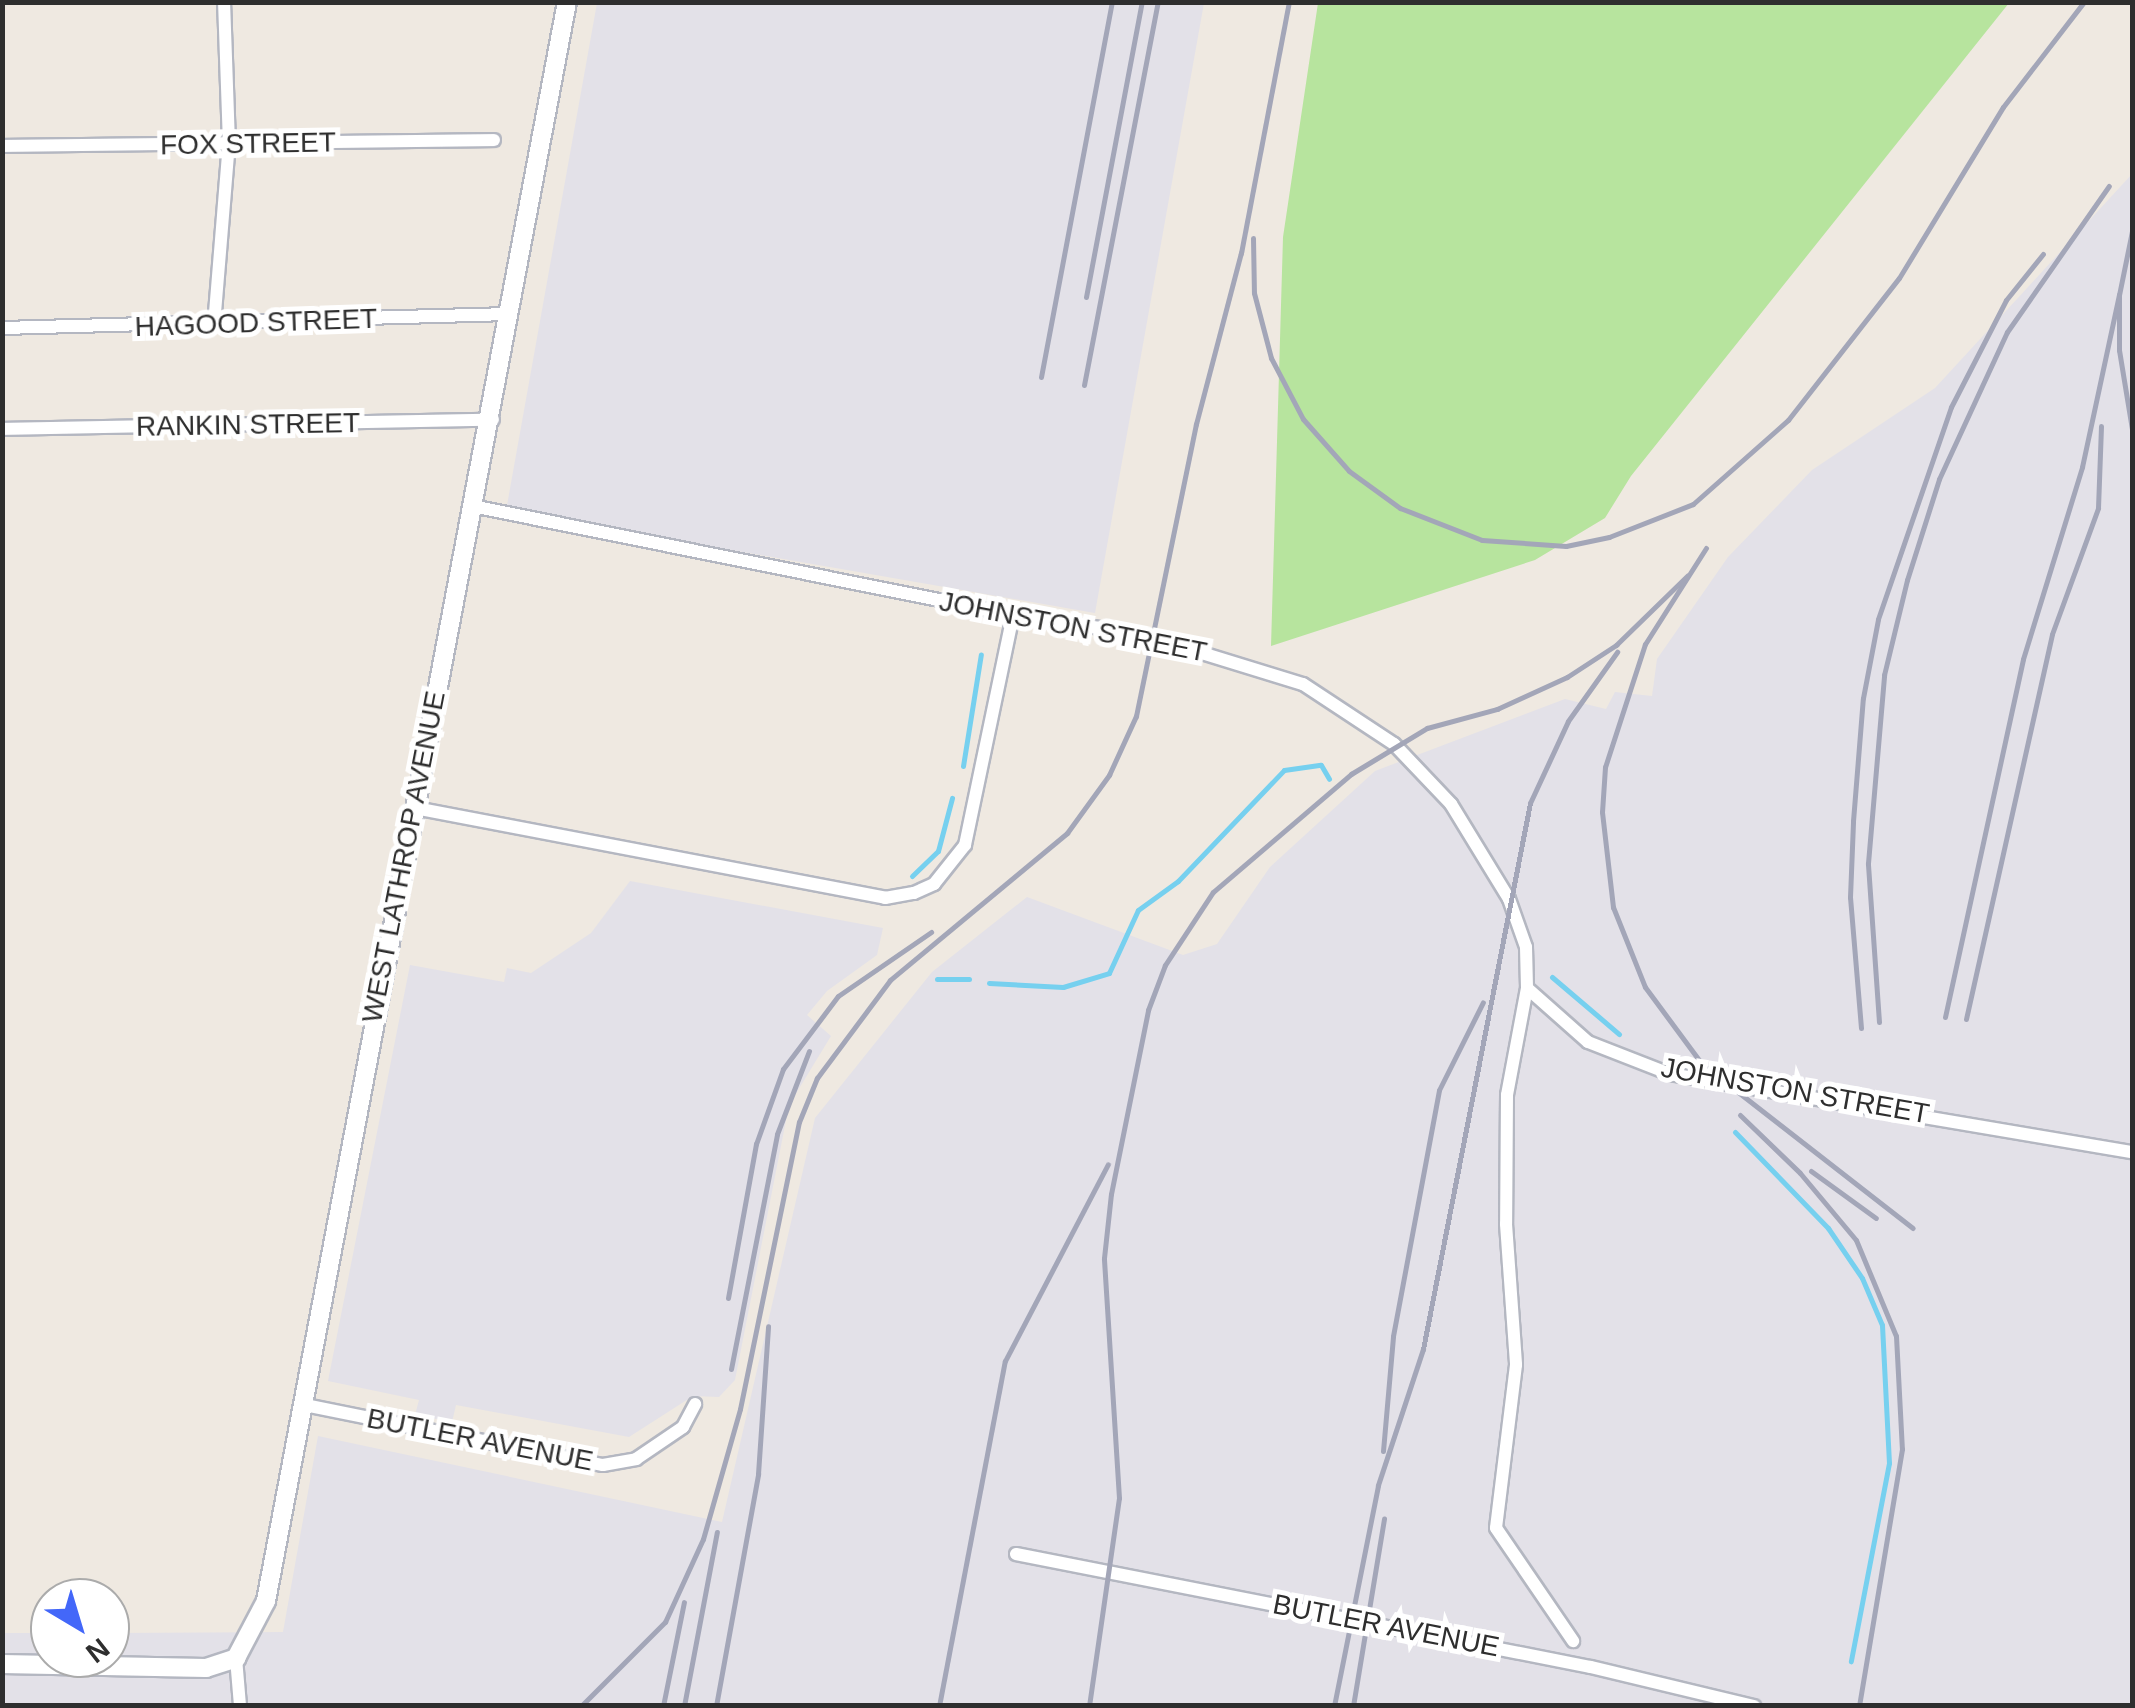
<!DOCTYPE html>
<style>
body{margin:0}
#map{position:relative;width:2135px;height:1708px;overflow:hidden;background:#efe9e1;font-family:Arial,sans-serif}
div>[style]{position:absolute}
.industrial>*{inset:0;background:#e3e1e8}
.green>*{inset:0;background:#b7e49e}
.stream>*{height:5px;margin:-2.5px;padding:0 2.5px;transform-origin:2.5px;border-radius:2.5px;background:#76d0ef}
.roads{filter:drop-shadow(2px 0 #b4b7c1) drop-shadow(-2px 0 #b4b7c1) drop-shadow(0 2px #b4b7c1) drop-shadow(0 -2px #b4b7c1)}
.street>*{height:12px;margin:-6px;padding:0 6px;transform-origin:6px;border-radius:6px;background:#fff}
.secondary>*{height:18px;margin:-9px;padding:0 9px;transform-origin:9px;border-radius:9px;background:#fff}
.rail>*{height:5px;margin:-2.5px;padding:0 2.5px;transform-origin:2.5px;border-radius:2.5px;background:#a3a6b8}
span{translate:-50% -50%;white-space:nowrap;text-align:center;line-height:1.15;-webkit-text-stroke:10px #fff;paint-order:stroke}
.street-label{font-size:28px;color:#2e2e2e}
.frame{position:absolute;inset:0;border:5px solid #2e2e2e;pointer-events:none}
.north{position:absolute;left:30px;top:1578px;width:100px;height:100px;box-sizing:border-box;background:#fff;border:2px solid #ababab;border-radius:50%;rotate:142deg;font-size:28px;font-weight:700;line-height:40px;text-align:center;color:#2e2e2e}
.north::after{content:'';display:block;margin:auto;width:35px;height:45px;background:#4367f9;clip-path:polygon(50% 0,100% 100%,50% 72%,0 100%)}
</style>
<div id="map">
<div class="industrial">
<i style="clip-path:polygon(597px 3px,1204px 3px,1095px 613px,506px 511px)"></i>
<i style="clip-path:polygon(2132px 174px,2132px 1705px,3px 1706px,2px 1633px,50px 1633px,50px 1658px,110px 1658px,110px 1633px,283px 1632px,318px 1436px,722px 1522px,815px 1118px,932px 972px,1027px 897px,1183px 955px,1217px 944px,1270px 867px,1375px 771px,1565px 699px,1606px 709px,1615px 692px,1652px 696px,1657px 659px,1728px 557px,1812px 470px,1935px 388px)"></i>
<i style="clip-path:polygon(630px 881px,883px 928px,877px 955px,827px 991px,807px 1015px,831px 1036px,789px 1105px,735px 1380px,719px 1397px,693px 1396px,629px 1437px,456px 1405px,452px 1422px,415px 1415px,419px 1400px,328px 1381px,410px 965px,504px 982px,507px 968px,531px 973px,591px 933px)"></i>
</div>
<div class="green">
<i style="clip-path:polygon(1318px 3px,1318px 2px,2009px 3px,1631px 476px,1605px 518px,1535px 560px,1271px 646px,1283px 237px)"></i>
</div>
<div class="stream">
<i style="left:963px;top:766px;width:113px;rotate:-80.9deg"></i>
<i style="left:912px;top:876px;width:36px;rotate:-44deg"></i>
<i style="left:938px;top:851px;width:55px;rotate:-75.2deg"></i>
<i style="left:1552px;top:977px;width:88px;rotate:40.4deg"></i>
<i style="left:937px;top:979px;width:32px"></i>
<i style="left:989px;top:983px;width:74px;rotate:3.1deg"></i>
<i style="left:1063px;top:987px;width:48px;rotate:-16.9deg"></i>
<i style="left:1109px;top:973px;width:69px;rotate:-65.3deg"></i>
<i style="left:1138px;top:910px;width:49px;rotate:-35.9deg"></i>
<i style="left:1178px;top:881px;width:153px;rotate:-46.3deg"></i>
<i style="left:1284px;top:770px;width:37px;rotate:-8deg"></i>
<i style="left:1321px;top:765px;width:16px;rotate:60deg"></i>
<i style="left:1735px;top:1132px;width:134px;rotate:45.9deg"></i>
<i style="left:1828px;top:1228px;width:60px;rotate:55.8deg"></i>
<i style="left:1862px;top:1278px;width:51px;rotate:66.9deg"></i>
<i style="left:1882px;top:1325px;width:138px;rotate:87.1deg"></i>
<i style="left:1889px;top:1463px;width:202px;rotate:100.9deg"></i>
</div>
<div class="roads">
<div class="street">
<i style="left:2px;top:146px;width:492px;rotate:-0.7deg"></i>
<i style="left:214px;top:325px;width:182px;rotate:-85.3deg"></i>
<i style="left:229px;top:144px;width:142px;rotate:-92deg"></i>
<i style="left:2px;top:328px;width:508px;rotate:-1.58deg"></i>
<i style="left:2px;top:429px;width:491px;rotate:-1.1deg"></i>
<i style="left:472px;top:506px;width:552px;rotate:11.39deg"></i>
<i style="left:1013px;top:615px;width:128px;rotate:8.5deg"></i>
<i style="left:1140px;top:634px;width:170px;rotate:17.1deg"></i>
<i style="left:1303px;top:684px;width:109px;rotate:33.4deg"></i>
<i style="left:1394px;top:744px;width:83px;rotate:46.5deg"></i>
<i style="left:1451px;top:804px;width:111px;rotate:58.6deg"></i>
<i style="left:1509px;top:899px;width:51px;rotate:70.5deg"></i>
<i style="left:1526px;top:947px;width:41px;rotate:88.6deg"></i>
<i style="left:1527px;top:988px;width:81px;rotate:41.5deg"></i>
<i style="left:1588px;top:1042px;width:88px;rotate:21.3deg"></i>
<i style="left:1670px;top:1074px;width:469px;rotate:9.6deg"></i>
<i style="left:415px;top:808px;width:479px;rotate:10.8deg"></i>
<i style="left:885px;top:898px;width:29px;rotate:-10deg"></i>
<i style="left:914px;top:893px;width:22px;rotate:-24deg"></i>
<i style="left:934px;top:884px;width:50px;rotate:-51.5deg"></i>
<i style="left:965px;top:845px;width:235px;rotate:-78.2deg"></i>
<i style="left:1527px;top:988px;width:109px;rotate:100.6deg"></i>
<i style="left:1507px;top:1095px;width:129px;rotate:90.4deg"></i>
<i style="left:1506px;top:1224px;width:141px;rotate:85.9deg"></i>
<i style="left:1516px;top:1365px;width:164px;rotate:97deg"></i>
<i style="left:1496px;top:1528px;width:137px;rotate:55.7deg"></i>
<i style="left:300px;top:1404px;width:309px;rotate:11.4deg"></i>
<i style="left:603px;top:1465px;width:34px;rotate:-10deg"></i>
<i style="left:636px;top:1459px;width:57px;rotate:-34.2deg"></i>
<i style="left:683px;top:1427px;width:26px;rotate:-62deg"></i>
<i style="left:1016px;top:1554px;width:586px;rotate:11.12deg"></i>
<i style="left:1591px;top:1667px;width:168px;rotate:13.5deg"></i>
<i style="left:236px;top:1658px;width:48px;rotate:85.2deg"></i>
</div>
<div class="secondary">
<i style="left:2px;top:1664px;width:204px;rotate:1.1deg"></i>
<i style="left:206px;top:1668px;width:32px;rotate:-18deg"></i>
<i style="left:236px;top:1658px;width:64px;rotate:-62.2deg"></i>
<i style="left:266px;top:1601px;width:1627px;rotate:-79.34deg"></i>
</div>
</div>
<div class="rail">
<i style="left:2132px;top:231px;width:65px;rotate:101.5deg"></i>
<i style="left:2119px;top:295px;width:55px;rotate:90deg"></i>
<i style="left:2119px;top:350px;width:80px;rotate:80.7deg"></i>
<i style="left:1253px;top:238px;width:55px;rotate:89deg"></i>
<i style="left:1254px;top:293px;width:67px;rotate:75.3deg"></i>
<i style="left:1271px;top:358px;width:69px;rotate:62.3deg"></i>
<i style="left:1303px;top:419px;width:69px;rotate:48.5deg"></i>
<i style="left:1349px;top:471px;width:63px;rotate:36deg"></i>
<i style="left:1400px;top:508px;width:88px;rotate:21.3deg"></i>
<i style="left:1482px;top:540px;width:84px;rotate:4.1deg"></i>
<i style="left:1566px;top:546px;width:44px;rotate:-11.8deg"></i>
<i style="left:1609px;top:537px;width:90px;rotate:-21.4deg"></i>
<i style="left:1693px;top:504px;width:127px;rotate:-41.5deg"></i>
<i style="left:1788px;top:420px;width:180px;rotate:-52deg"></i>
<i style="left:1899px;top:278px;width:200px;rotate:-58.7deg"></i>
<i style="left:2003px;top:107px;width:133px;rotate:-52.4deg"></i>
<i style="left:1086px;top:297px;width:300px;rotate:-79.3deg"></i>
<i style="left:1041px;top:377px;width:382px;rotate:-79.3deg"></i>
<i style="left:1084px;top:385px;width:390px;rotate:-79.1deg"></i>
<i style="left:1706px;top:548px;width:114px;rotate:122.4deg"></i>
<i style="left:1645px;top:644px;width:129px;rotate:108deg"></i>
<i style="left:1605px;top:767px;width:45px;rotate:93.8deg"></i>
<i style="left:1602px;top:812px;width:96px;rotate:83.4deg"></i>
<i style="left:1613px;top:907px;width:86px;rotate:68.2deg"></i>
<i style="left:1645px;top:987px;width:96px;rotate:53.5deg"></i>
<i style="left:1702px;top:1064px;width:267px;rotate:37.9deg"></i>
<i style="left:1945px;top:1017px;width:366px;rotate:-77.7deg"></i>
<i style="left:2023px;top:659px;width:201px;rotate:-72.9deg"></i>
<i style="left:2082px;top:467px;width:176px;rotate:-77.9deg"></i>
<i style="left:1966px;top:1019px;width:394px;rotate:-77.4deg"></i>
<i style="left:2052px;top:634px;width:134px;rotate:-69.9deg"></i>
<i style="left:2098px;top:508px;width:82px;rotate:-87.9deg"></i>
<i style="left:1879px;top:1022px;width:159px;rotate:-94deg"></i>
<i style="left:1868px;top:863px;width:189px;rotate:-85.1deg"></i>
<i style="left:1884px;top:675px;width:98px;rotate:-76.4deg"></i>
<i style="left:1907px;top:580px;width:106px;rotate:-72.4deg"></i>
<i style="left:1939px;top:479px;width:162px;rotate:-65.2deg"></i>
<i style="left:2007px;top:332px;width:178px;rotate:-55.1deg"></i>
<i style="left:1861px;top:1028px;width:131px;rotate:-94.8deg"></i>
<i style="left:1850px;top:897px;width:76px;rotate:-87.7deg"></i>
<i style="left:1853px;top:821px;width:123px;rotate:-85.4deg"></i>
<i style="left:1863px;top:698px;width:80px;rotate:-79.2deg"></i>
<i style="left:1878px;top:619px;width:224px;rotate:-71deg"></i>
<i style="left:1951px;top:407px;width:120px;rotate:-62.8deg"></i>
<i style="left:2006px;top:300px;width:59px;rotate:-51.2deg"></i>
<i style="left:1740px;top:1115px;width:83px;rotate:44deg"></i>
<i style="left:1800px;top:1173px;width:87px;rotate:50.1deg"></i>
<i style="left:1856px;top:1240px;width:104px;rotate:67.4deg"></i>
<i style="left:1896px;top:1336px;width:113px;rotate:87deg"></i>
<i style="left:1902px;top:1449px;width:261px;rotate:99.5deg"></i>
<i style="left:1811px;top:1171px;width:80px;rotate:35.9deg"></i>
<i style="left:728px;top:1298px;width:157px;rotate:-79.7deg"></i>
<i style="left:756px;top:1144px;width:80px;rotate:-70.2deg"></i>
<i style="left:783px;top:1069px;width:91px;rotate:-53deg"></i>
<i style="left:838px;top:996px;width:113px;rotate:-34.5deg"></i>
<i style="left:731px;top:1369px;width:239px;rotate:-78.9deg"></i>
<i style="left:777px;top:1134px;width:89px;rotate:-68.9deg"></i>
<i style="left:1383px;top:1451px;width:115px;rotate:-85deg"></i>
<i style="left:1393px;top:1336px;width:250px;rotate:-79.4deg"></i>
<i style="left:1439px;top:1090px;width:98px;rotate:-63.4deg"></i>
<i style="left:581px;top:1706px;width:119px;rotate:-45deg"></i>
<i style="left:665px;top:1622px;width:91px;rotate:-65.4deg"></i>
<i style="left:703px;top:1539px;width:135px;rotate:-74.1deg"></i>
<i style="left:740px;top:1409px;width:293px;rotate:-78.4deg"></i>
<i style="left:799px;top:1122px;width:48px;rotate:-67.8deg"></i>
<i style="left:817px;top:1078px;width:122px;rotate:-53.3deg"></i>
<i style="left:890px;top:980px;width:230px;rotate:-39.7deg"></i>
<i style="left:1067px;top:833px;width:72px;rotate:-54.1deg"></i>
<i style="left:1109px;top:775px;width:65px;rotate:-65.4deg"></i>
<i style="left:1136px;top:716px;width:298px;rotate:-78.4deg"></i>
<i style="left:1196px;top:424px;width:177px;rotate:-75.3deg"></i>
<i style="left:1241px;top:253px;width:256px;rotate:-79.2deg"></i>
<i style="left:663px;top:1706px;width:106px;rotate:-78.6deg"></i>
<i style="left:684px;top:1706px;width:177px;rotate:-79.3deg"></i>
<i style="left:716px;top:1706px;width:236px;rotate:-79.7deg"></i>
<i style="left:758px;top:1474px;width:148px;rotate:-86.1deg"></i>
<i style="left:939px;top:1706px;width:351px;rotate:-79.2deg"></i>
<i style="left:1005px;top:1361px;width:222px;rotate:-62.4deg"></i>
<i style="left:1089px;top:1706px;width:210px;rotate:-81.8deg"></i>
<i style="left:1119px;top:1498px;width:240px;rotate:-93.6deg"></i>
<i style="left:1104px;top:1258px;width:64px;rotate:-83.8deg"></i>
<i style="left:1111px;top:1194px;width:188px;rotate:-78.6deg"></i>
<i style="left:1148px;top:1010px;width:48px;rotate:-69.3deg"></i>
<i style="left:1165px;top:965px;width:87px;rotate:-56.7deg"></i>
<i style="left:1213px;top:892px;width:182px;rotate:-40.5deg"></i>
<i style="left:1351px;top:774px;width:89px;rotate:-31.2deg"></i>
<i style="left:1427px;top:728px;width:73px;rotate:-15.2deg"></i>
<i style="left:1497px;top:709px;width:77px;rotate:-24.6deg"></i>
<i style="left:1567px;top:677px;width:59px;rotate:-33.1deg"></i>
<i style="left:1616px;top:645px;width:100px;rotate:-44.2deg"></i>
<i style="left:1334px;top:1706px;width:225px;rotate:-78.7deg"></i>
<i style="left:1378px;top:1485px;width:143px;rotate:-71.7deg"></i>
<i style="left:1423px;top:1349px;width:556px;rotate:-78.91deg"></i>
<i style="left:1530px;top:803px;width:90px;rotate:-65.1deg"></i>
<i style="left:1568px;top:721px;width:85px;rotate:-54.6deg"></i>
<i style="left:1353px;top:1706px;width:190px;rotate:-80.6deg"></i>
</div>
<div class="street-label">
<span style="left:248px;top:144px;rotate:-1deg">FOX STREET</span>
<span style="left:256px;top:323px;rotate:-2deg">HAGOOD STREET</span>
<span style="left:248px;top:425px;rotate:-1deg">RANKIN STREET</span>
<span style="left:1073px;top:627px;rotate:11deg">JOHNSTON STREET</span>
<span style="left:404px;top:857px;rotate:-79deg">WEST LATHROP AVENUE</span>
<span style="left:1795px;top:1091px;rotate:10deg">JOHNSTON STREET</span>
<span style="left:480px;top:1440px;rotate:11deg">BUTLER AVENUE</span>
<span style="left:1386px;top:1626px;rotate:11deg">BUTLER AVENUE</span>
</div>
<div class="frame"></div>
<div class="north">N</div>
</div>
